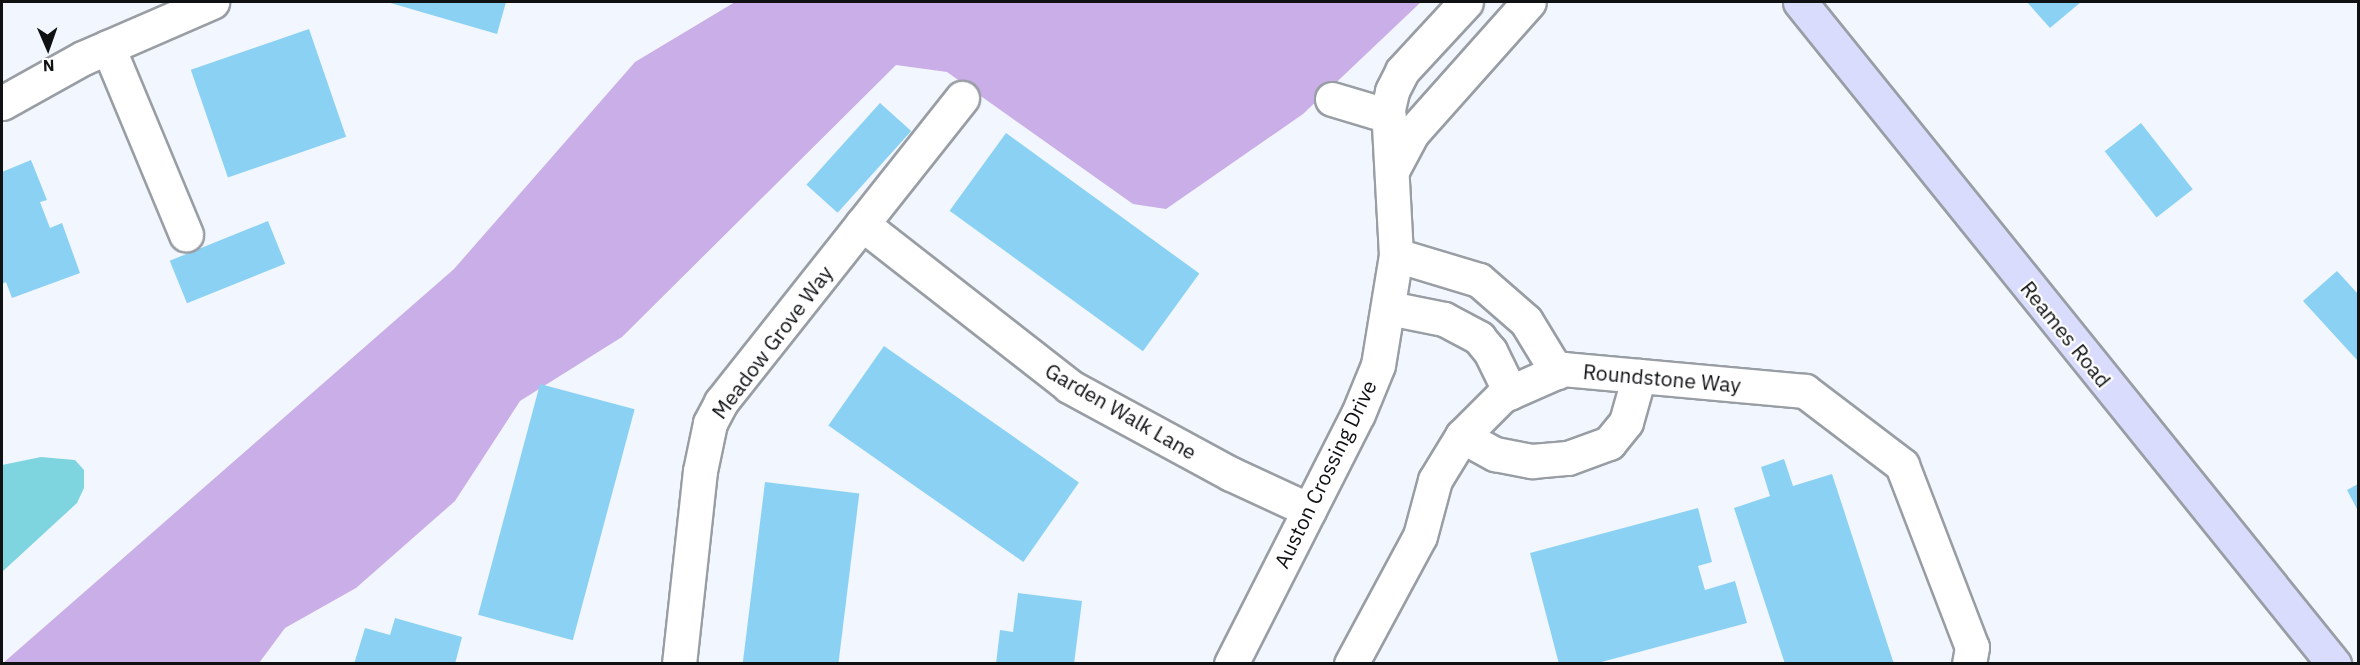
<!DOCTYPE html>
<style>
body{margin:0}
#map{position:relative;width:2360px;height:665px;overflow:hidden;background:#f2f7ff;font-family:"IBM Plex Sans",sans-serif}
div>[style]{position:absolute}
.forest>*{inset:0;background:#caaee8}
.water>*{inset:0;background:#7ed5df}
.building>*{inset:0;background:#8bd1f4;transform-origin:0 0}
.roads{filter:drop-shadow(2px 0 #999ea5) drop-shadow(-2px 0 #999ea5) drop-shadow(0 2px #999ea5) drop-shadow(0 -2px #999ea5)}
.minor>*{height:33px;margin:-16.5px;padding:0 16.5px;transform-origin:16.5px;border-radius:16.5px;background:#fff}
.major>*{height:33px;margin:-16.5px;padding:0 16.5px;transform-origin:16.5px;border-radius:16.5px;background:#d9dcfc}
span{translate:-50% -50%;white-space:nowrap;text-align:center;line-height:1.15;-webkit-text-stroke:4.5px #fff;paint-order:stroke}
.street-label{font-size:21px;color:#0f1113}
.frame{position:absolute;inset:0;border:3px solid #0f1113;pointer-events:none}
.north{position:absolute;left:18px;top:18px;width:60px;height:60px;-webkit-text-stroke:4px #fff;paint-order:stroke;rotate:178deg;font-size:16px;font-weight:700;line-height:24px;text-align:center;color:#0f1113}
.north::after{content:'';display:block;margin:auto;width:21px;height:27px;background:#0f1113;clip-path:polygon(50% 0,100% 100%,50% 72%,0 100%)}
</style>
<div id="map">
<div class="forest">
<i style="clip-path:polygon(735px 2px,1421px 2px,1303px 114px,1166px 209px,1133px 204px,947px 72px,896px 65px,622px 337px,520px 401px,455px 501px,356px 588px,285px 628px,259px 663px,2px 664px,454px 269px,635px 62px)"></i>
</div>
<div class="water">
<i style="clip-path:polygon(41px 457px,75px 460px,84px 470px,84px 488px,77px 503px,2px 572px,2px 465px)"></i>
</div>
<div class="building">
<i style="clip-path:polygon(387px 2px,506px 2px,497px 34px)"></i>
<i style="clip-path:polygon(2027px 2px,2081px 2px,2050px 28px)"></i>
<i style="left:309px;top:29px;width:114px;height:125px;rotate:71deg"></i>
<i style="left:880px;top:103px;width:42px;height:110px;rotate:42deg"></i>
<i style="left:2141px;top:123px;width:84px;height:46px;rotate:52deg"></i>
<i style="left:1006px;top:133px;width:239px;height:96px;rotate:36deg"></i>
<i style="clip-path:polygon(31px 160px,47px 200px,40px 202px,50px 228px,62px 223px,80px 273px,12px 298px,6px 282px,2px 284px,2px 172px)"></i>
<i style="left:268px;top:221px;width:46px;height:106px;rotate:68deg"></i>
<i style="clip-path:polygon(2337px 271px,2358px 294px,2358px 361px,2303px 301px)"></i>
<i style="left:884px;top:346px;width:238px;height:97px;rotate:35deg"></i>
<i style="left:540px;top:384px;width:98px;height:239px;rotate:15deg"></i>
<i style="clip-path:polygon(1784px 459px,1793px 486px,1832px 474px,1894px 664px,1785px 664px,1734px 508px,1770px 496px,1761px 467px)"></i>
<i style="left:765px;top:482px;width:95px;height:183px;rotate:7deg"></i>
<i style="clip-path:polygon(2358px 484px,2358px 511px,2347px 490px)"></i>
<i style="clip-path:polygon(1698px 508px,1712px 562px,1698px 566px,1705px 590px,1735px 581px,1747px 623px,1594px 664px,1559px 664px,1530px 553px)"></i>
<i style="clip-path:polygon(1018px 593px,1082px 601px,1074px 664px,996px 664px,1000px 630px,1013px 632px)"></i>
<i style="clip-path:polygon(395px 618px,462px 637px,455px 664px,354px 664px,365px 628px,390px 635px)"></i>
</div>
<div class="roads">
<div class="minor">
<i style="left:108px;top:47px;width:203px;rotate:67.4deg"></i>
<i style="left:1332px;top:99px;width:59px;rotate:16.6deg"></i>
<i style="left:2px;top:103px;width:93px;rotate:-29.1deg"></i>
<i style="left:83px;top:58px;width:141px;rotate:-23.5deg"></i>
<i style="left:1394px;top:167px;width:40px;rotate:-62deg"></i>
<i style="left:1413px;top:132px;width:174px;rotate:-48.3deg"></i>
<i style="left:862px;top:224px;width:263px;rotate:38deg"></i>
<i style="left:1069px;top:386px;width:184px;rotate:28.5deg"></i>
<i style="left:1231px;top:474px;width:86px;rotate:24.8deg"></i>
<i style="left:1396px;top:255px;width:87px;rotate:16.8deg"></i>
<i style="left:1479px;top:280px;width:62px;rotate:41.1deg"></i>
<i style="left:1526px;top:321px;width:60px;rotate:58.7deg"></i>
<i style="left:1389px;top:308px;width:56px;rotate:11.3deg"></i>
<i style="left:1444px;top:319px;width:40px;rotate:28deg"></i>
<i style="left:1479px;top:338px;width:17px;rotate:50deg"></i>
<i style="left:1490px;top:351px;width:46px;rotate:64deg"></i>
<i style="left:1462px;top:436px;width:38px;rotate:29deg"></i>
<i style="left:1495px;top:454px;width:38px;rotate:11deg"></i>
<i style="left:1532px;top:461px;width:36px;rotate:-5deg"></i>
<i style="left:1568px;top:458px;width:44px;rotate:-20.1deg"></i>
<i style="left:1609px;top:443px;width:27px;rotate:-51deg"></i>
<i style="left:1626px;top:422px;width:48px;rotate:-74.2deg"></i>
<i style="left:679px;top:664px;width:194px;rotate:-83.8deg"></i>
<i style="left:700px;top:471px;width:49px;rotate:-78.2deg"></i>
<i style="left:710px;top:423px;width:24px;rotate:-62deg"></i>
<i style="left:721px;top:402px;width:388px;rotate:-51.6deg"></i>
<i style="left:1231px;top:664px;width:280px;rotate:-63.1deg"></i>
<i style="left:1358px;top:414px;width:53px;rotate:-67.8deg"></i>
<i style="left:1378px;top:365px;width:111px;rotate:-80.7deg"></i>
<i style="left:1396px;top:255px;width:146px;rotate:-93.1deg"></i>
<i style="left:1388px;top:109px;width:18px;rotate:-77deg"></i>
<i style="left:1392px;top:91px;width:22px;rotate:-63deg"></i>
<i style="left:1402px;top:71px;width:94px;rotate:-47.2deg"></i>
<i style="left:1351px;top:664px;width:145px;rotate:-61.7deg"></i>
<i style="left:1420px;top:536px;width:58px;rotate:-75deg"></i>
<i style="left:1435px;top:480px;width:52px;rotate:-58.5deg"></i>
<i style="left:1462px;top:436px;width:57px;rotate:-45deg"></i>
<i style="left:1502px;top:396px;width:67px;rotate:-23.9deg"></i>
<i style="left:1563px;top:369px;width:243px;rotate:5.2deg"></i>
<i style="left:1805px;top:391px;width:122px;rotate:37.3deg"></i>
<i style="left:1902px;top:465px;width:195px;rotate:69deg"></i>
<i style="left:1972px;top:647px;width:17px;rotate:100deg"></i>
</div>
<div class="major">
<i style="left:1800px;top:2px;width:851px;rotate:51.11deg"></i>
</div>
</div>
<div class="street-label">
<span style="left:2066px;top:334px;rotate:51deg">Reames Road</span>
<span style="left:772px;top:342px;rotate:-53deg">Meadow Grove Way</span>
<span style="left:1662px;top:378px;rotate:5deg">Roundstone Way</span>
<span style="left:1121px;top:411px;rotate:30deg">Garden Walk Lane</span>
<span style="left:1325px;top:474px;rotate:-64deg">Auston Crossing Drive</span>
</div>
<div class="frame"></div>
<div class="north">N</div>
</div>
